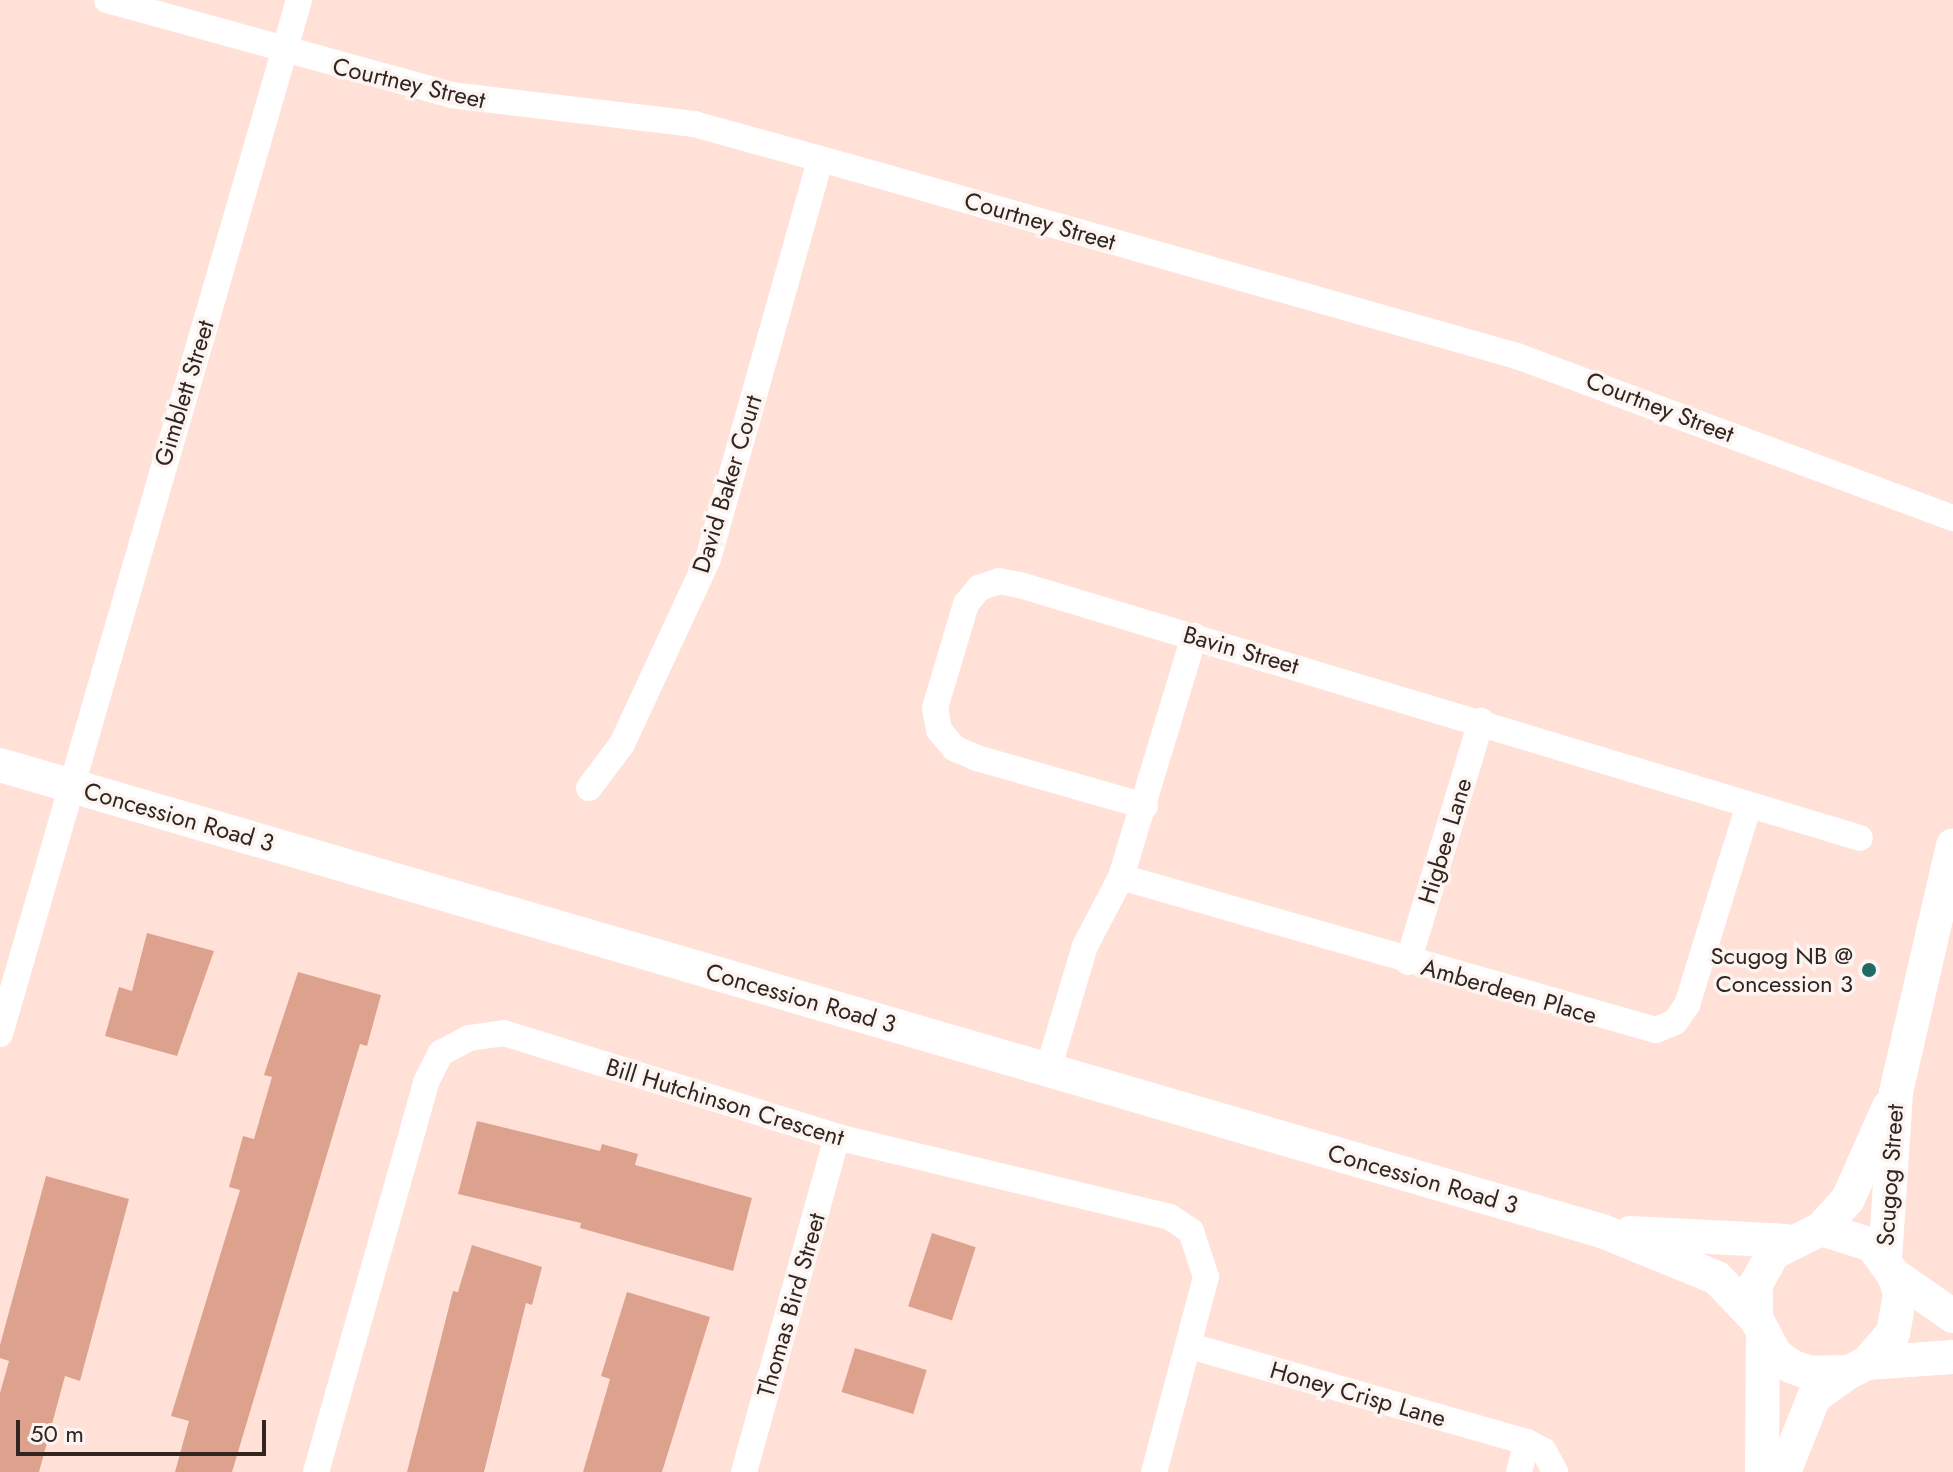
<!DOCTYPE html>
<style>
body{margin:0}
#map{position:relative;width:1953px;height:1472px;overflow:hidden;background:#ffe1d7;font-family:Jost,sans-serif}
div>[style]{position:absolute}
.building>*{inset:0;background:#dda28d;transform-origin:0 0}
.minor>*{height:26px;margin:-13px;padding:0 13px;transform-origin:13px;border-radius:13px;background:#fff}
.tertiary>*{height:34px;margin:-17px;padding:0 17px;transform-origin:17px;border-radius:17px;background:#fff}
.dots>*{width:22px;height:22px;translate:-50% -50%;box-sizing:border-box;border:4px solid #fbf4f1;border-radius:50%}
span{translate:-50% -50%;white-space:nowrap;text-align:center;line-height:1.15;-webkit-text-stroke:7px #fbf4f1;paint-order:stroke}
.street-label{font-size:24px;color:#322520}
.poi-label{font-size:24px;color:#322520}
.right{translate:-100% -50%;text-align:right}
.scale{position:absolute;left:16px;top:1420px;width:250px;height:36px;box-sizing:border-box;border:4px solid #322520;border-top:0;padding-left:10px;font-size:24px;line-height:28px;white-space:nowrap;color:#322520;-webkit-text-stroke:6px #fbf4f1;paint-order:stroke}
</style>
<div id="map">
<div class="building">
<i style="clip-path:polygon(147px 933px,214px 951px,177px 1056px,105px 1036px,119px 987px,132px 991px)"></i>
<i style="clip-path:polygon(298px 972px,381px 995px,367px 1046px,360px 1044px,232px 1472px,175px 1472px,189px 1421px,171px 1416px,240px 1190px,229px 1187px,243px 1136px,254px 1139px,272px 1077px,264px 1075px)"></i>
<i style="clip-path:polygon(477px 1121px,600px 1151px,602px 1144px,638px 1154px,635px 1165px,752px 1198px,733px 1271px,580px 1228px,581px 1223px,458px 1194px)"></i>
<i style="clip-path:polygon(46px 1176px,129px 1199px,80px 1381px,65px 1376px,39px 1472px,0 1472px,0 1393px,9px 1361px,0 1358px,0 1345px)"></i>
<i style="left:932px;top:1233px;width:46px;height:77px;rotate:18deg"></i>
<i style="clip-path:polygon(472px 1245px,542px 1267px,532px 1305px,526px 1303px,484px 1472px,407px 1472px,453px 1291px,458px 1292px)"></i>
<i style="clip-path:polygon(627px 1292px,710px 1317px,662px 1472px,583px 1472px,610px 1379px,601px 1376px)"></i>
<i style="left:855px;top:1348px;width:75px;height:46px;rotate:17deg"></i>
</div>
<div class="minor">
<i style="left:107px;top:0;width:357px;rotate:15.4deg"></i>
<i style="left:451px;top:95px;width:245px;rotate:6.8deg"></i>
<i style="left:694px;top:124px;width:165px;rotate:15.5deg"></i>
<i style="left:853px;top:168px;width:690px;rotate:15.81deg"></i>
<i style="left:1517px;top:356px;width:465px;rotate:20.4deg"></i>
<i style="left:589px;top:788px;width:55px;rotate:-53.1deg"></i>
<i style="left:622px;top:744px;width:204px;rotate:-65.1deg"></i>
<i style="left:708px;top:559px;width:413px;rotate:-74.3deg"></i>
<i style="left:1145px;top:806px;width:175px;rotate:-164.1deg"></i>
<i style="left:977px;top:758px;width:25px;rotate:-157deg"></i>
<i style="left:954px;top:748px;width:23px;rotate:-130deg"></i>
<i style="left:939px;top:730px;width:22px;rotate:-100deg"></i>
<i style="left:935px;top:708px;width:109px;rotate:-73.4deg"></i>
<i style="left:966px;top:604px;width:21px;rotate:-51deg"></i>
<i style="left:979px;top:588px;width:21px;rotate:-19deg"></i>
<i style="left:999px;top:581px;width:21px;rotate:11deg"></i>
<i style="left:1020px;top:585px;width:877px;rotate:16.76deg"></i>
<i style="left:1121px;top:877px;width:252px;rotate:-73.1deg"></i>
<i style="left:1408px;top:962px;width:252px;rotate:-73.1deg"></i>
<i style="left:0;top:1034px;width:1076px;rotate:-73.87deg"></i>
<i style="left:1048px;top:1070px;width:129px;rotate:-73.4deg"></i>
<i style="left:1085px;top:946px;width:78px;rotate:-62.4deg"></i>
<i style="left:1121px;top:877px;width:556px;rotate:15.96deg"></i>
<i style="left:1656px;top:1030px;width:21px;rotate:-23deg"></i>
<i style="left:1675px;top:1022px;width:21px;rotate:-55deg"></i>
<i style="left:1687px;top:1005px;width:209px;rotate:-72.8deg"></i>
<i style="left:1190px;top:1346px;width:350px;rotate:15.9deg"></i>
<i style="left:1527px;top:1442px;width:19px;rotate:28deg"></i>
<i style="left:1544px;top:1451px;width:24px;rotate:62deg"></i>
<i style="left:316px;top:1472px;width:405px;rotate:-74.2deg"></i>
<i style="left:426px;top:1082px;width:33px;rotate:-63deg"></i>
<i style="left:441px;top:1053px;width:32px;rotate:-28deg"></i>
<i style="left:469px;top:1038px;width:35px;rotate:-8deg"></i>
<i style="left:504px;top:1033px;width:349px;rotate:17.3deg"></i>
<i style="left:837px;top:1137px;width:342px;rotate:13.5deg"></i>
<i style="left:1170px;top:1217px;width:25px;rotate:34deg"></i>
<i style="left:1191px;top:1231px;width:48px;rotate:71.9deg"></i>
<i style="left:1206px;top:1277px;width:202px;rotate:104.9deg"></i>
<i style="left:744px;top:1472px;width:348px;rotate:-74.5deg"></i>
<i style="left:1519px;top:1472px;width:31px;rotate:-75deg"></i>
</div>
<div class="tertiary">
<i style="left:0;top:765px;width:1668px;rotate:16.22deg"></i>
<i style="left:1602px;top:1231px;width:124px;rotate:22.2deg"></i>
<i style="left:1717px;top:1278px;width:57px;rotate:46.4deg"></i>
<i style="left:1821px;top:1229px;width:40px;rotate:-48deg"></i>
<i style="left:1848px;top:1199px;width:101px;rotate:-66deg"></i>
<i style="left:1630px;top:1233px;width:156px;rotate:2.9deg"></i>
<i style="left:1885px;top:1259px;width:167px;rotate:-86.2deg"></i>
<i style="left:1896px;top:1092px;width:253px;rotate:-77deg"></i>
<i style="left:1894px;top:1275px;width:20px;rotate:72deg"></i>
<i style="left:1900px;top:1294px;width:40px;rotate:100deg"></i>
<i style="left:1893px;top:1333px;width:40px;rotate:131deg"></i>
<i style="left:1867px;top:1363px;width:20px;rotate:153deg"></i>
<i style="left:1849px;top:1372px;width:39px;rotate:179deg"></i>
<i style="left:1810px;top:1373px;width:20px;rotate:-160deg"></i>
<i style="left:1791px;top:1366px;width:20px;rotate:-143deg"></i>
<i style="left:1775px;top:1354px;width:40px;rotate:-118deg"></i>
<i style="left:1756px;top:1319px;width:35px;rotate:-90deg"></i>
<i style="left:1756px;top:1284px;width:35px;rotate:-61deg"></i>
<i style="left:1773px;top:1253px;width:54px;rotate:-26.6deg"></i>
<i style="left:1821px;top:1229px;width:53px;rotate:17.4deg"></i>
<i style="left:1872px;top:1245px;width:37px;rotate:54deg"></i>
<i style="left:1894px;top:1275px;width:72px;rotate:34.8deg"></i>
<i style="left:1867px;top:1363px;width:86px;rotate:-4deg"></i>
<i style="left:1762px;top:1472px;width:134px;rotate:-89.6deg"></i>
<i style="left:1784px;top:1472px;width:81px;rotate:-68.2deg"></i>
<i style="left:1814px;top:1397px;width:43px;rotate:-35.5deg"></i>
</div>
<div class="dots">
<i style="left:1869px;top:970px;background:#216b65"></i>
</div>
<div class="street-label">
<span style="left:409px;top:83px;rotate:13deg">Courtney Street</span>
<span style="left:1040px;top:221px;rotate:16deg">Courtney Street</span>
<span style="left:184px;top:393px;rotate:-73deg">Gimblett Street</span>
<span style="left:1660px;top:407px;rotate:21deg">Courtney Street</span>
<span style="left:727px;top:484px;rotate:-73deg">David Baker Court</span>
<span style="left:1241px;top:650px;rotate:16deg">Bavin Street</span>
<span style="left:179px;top:817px;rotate:16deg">Concession Road 3</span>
<span style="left:1445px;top:841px;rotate:-73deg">Higbee Lane</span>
<span style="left:1509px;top:991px;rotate:16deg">Amberdeen Place</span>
<span style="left:801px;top:998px;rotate:16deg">Concession Road 3</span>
<span style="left:725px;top:1102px;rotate:17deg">Bill Hutchinson Crescent</span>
<span style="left:1890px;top:1175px;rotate:-86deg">Scugog Street</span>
<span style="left:1423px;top:1179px;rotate:16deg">Concession Road 3</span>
<span style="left:791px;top:1305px;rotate:-74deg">Thomas Bird Street</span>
<span style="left:1358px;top:1394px;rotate:16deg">Honey Crisp Lane</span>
</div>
<div class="poi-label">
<span class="right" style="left:1853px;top:970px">Scugog NB @<br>Concession 3</span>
</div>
<div class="scale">50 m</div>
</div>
